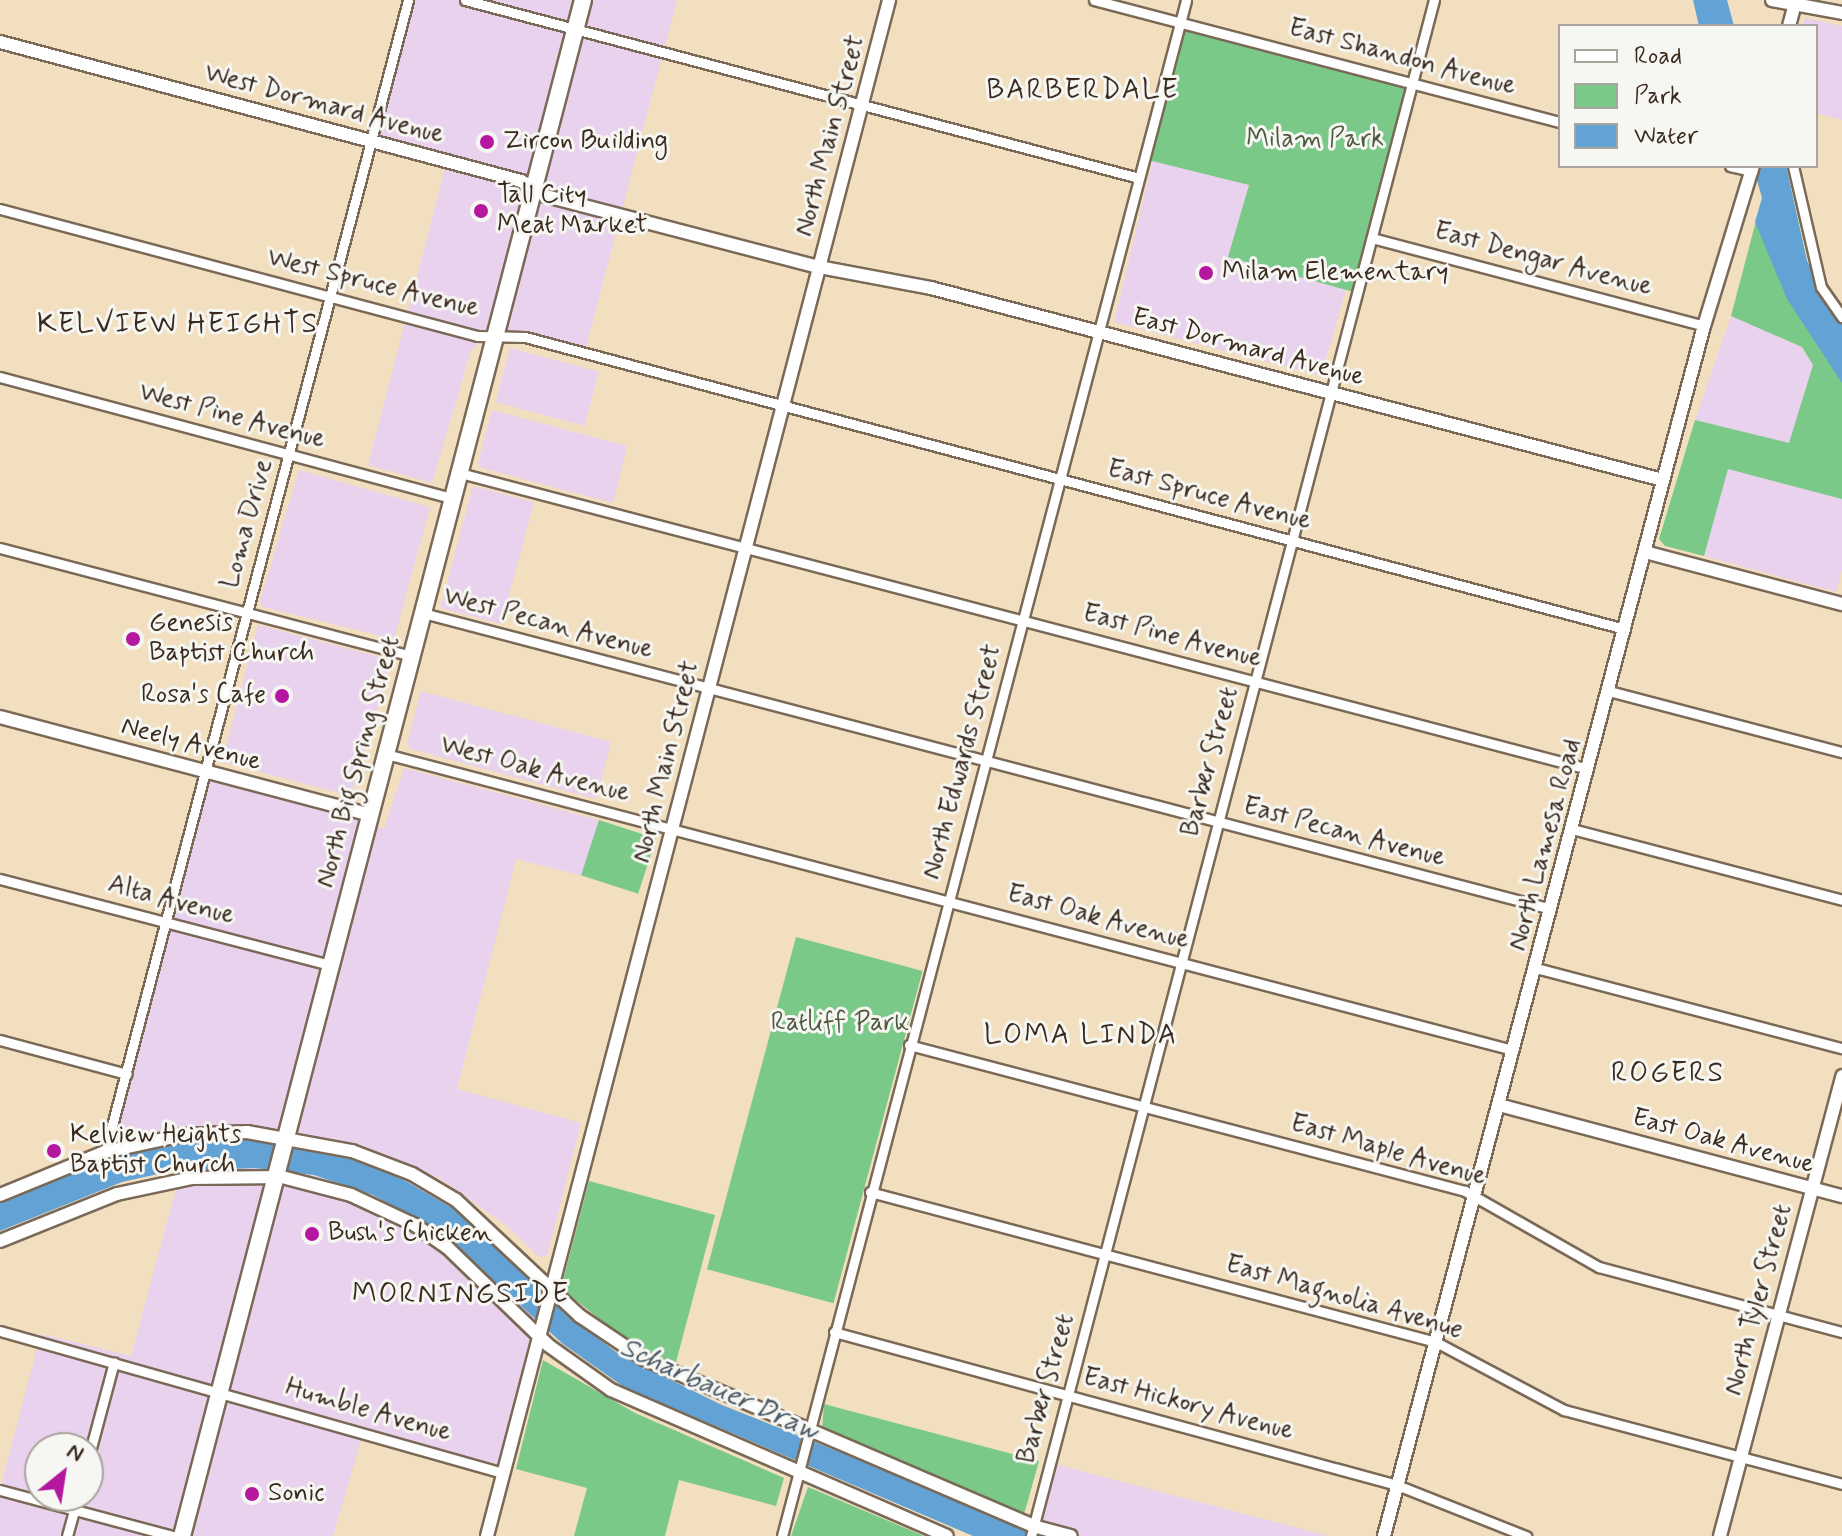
<!DOCTYPE html>
<style>
body{margin:0}
#map{position:relative;width:1842px;height:1536px;overflow:hidden;background:#f1dfc0;font-family:Mynerve,sans-serif}
div>[style]{position:absolute}
.built>*{inset:0;background:#e9d2ed;transform-origin:0 0}
.green>*{inset:0;background:#7ac989;transform-origin:0 0}
.water>*{inset:0;background:#62a2d5}
.roads{filter:drop-shadow(2px 0 #7b6957) drop-shadow(-2px 0 #7b6957) drop-shadow(0 2px #7b6957) drop-shadow(0 -2px #7b6957)}
.street>*{height:9px;margin:-4.5px;padding:0 4.5px;transform-origin:4.5px;border-radius:4.5px;background:#fff}
.secondary>*{height:12px;margin:-6px;padding:0 6px;transform-origin:6px;border-radius:6px;background:#fff}
.highway>*{height:16px;margin:-8px;padding:0 8px;transform-origin:8px;border-radius:8px;background:#fff}
.dots>*{width:22px;height:22px;translate:-50% -50%;box-sizing:border-box;border:4px solid #f6f6f2;border-radius:50%}
span{translate:-50% -50%;white-space:nowrap;text-align:center;line-height:1.15;-webkit-text-stroke:6px #f6f6f2;paint-order:stroke}
.street-label{font-size:26px;color:#3b2a1e}
.park-label{font-size:26px;color:#4e5a3e}
.poi-label{font-size:26px;color:#3b2a1e}
.left{translate:0 -50%;text-align:left}
.right{translate:-100% -50%;text-align:right}
.neighbourhood-label{font-size:28px;color:#3b2a1e;letter-spacing:2px}
.water-label{font-size:28px;color:#4b5a67;font-style:italic}
.legend{position:absolute;left:1558px;top:24px;width:260px;height:144px;box-sizing:border-box;background:#f6f6f2;border:2px solid #aba49d;margin:0;padding:10px 14px;list-style:none;font-size:24px;color:#3b2a1e}
.legend li{display:flex;align-items:center;gap:16px;height:40px}
.legend b{width:40px;border:2px solid #aba49d}
.north{position:absolute;left:24px;top:1432px;width:80px;height:80px;box-sizing:border-box;background:#f6f6f2;border:2px solid #aba49d;border-radius:50%;rotate:30deg;font-size:22px;font-weight:700;line-height:32px;text-align:center;color:#3b2a1e}
.north::after{content:'';display:block;margin:auto;width:28px;height:36px;background:#b5179e;clip-path:polygon(50% 0,100% 100%,50% 72%,0 100%)}
</style>
<div id="map">
<div class="built">
<i style="clip-path:polygon(409px 0,677px 0,584px 355px,493px 331px,471px 350px,432px 483px,368px 465px,447px 161px,372px 141px)"></i>
<i style="clip-path:polygon(1805px 18px,1842px 26px,1842px 120px,1816px 113px,1816px 26px,1803px 26px)"></i>
<i style="clip-path:polygon(1153px 160px,1249px 185px,1229px 257px,1346px 290px,1321px 376px,1114px 322px)"></i>
<i style="clip-path:polygon(1731px 316px,1802px 347px,1813px 365px,1790px 444px,1695px 420px)"></i>
<i style="left:510px;top:348px;width:92px;height:56px;rotate:15deg"></i>
<i style="clip-path:polygon(492px 410px,627px 446px,613px 503px,482px 468px,478px 463px)"></i>
<i style="clip-path:polygon(1727px 468px,1842px 499px,1842px 569px,1836px 592px,1704px 556px)"></i>
<i style="clip-path:polygon(299px 470px,430px 507px,394px 639px,263px 607px,260px 601px)"></i>
<i style="left:473px;top:486px;width:63px;height:126px;rotate:15deg"></i>
<i style="clip-path:polygon(258px 625px,387px 659px,390px 666px,351px 796px,222px 762px)"></i>
<i style="clip-path:polygon(421px 691px,611px 742px,596px 799px,411px 749px,407px 744px)"></i>
<i style="clip-path:polygon(evenodd,404px 768px,599px 820px,584px 876px,516px 859px,457px 1089px,581px 1123px,547px 1256px,539px 1257px,507px 1226px,435px 1175px,441px 1216px,544px 1313px,505px 1466px,364px 1430px,333px 1536px,0 1536px,0 1489px,41px 1334px,131px 1356px,184px 1159px,101px 1176px,206px 771px,282px 791px,384px 829px,404px 768px,40px 1448px,88px 1448px,88px 1496px,40px 1496px,40px 1448px)"></i>
<i style="clip-path:polygon(1051px 1463px,1328px 1536px,1032px 1536px)"></i>
</div>
<div class="green">
<i style="clip-path:polygon(1180px 23px,1412px 83px,1357px 293px,1228px 257px,1249px 185px,1144px 159px)"></i>
<i style="clip-path:polygon(1786px 166px,1807px 261px,1842px 323px,1842px 499px,1728px 469px,1704px 556px,1665px 546px,1659px 539px,1695px 420px,1789px 443px,1813px 365px,1802px 347px,1731px 316px,1762px 198px)"></i>
<i style="left:599px;top:820px;width:60px;height:58px;rotate:18deg"></i>
<i style="left:796px;top:937px;width:131px;height:344px;rotate:15deg"></i>
<i style="clip-path:polygon(589px 1181px,715px 1215px,675px 1366px,629px 1343px,561px 1288px)"></i>
<i style="clip-path:polygon(543px 1360px,635px 1413px,784px 1478px,776px 1506px,679px 1480px,665px 1536px,574px 1536px,587px 1488px,516px 1469px)"></i>
<i style="clip-path:polygon(824px 1404px,1039px 1461px,1025px 1511px,1021px 1514px,822px 1429px)"></i>
<i style="clip-path:polygon(808px 1487px,924px 1536px,791px 1536px)"></i>
</div>
<div class="water">
<i style="clip-path:polygon(1693px 0,1727px 0,1734px 26px,1699px 26px)"></i>
<i style="clip-path:polygon(1753px 166px,1786px 166px,1807px 261px,1842px 323px,1842px 383px,1787px 299px,1755px 222px,1762px 198px)"></i>
<i style="clip-path:polygon(230px 1138px,298px 1145px,356px 1159px,402px 1179px,466px 1216px,579px 1324px,620px 1355px,722px 1405px,1050px 1536px,973px 1536px,624px 1387px,563px 1344px,441px 1233px,373px 1195px,314px 1175px,254px 1168px,167px 1172px,122px 1182px,0 1231px,0 1203px,105px 1158px,167px 1143px)"></i>
</div>
<div class="roads">
<div class="street">
<i style="left:465px;top:0;width:697px;rotate:14.79deg"></i>
<i style="left:1094px;top:0;width:482px;rotate:14.7deg"></i>
<i style="left:1730px;top:166px;width:23px;rotate:13deg"></i>
<i style="left:1793px;top:166px;width:124px;rotate:77deg"></i>
<i style="left:1821px;top:287px;width:37px;rotate:55deg"></i>
<i style="left:0;top:209px;width:494px;rotate:14.9deg"></i>
<i style="left:477px;top:336px;width:48px;rotate:1.2deg"></i>
<i style="left:525px;top:337px;width:1138px;rotate:14.87deg"></i>
<i style="left:1372px;top:238px;width:343px;rotate:14.8deg"></i>
<i style="left:0;top:377px;width:469px;rotate:15deg"></i>
<i style="left:460px;top:473px;width:1166px;rotate:14.7deg"></i>
<i style="left:0;top:548px;width:425px;rotate:14.7deg"></i>
<i style="left:423px;top:613px;width:1166px;rotate:14.7deg"></i>
<i style="left:1609px;top:691px;width:241px;rotate:14.7deg"></i>
<i style="left:386px;top:754px;width:1165px;rotate:14.72deg"></i>
<i style="left:1572px;top:829px;width:279px;rotate:14.7deg"></i>
<i style="left:0;top:879px;width:341px;rotate:14.6deg"></i>
<i style="left:1536px;top:968px;width:316px;rotate:14.7deg"></i>
<i style="left:0;top:1040px;width:131px;rotate:15deg"></i>
<i style="left:909px;top:1045px;width:575px;rotate:14.71deg"></i>
<i style="left:1465px;top:1191px;width:154px;rotate:29.6deg"></i>
<i style="left:1599px;top:1267px;width:252px;rotate:15deg"></i>
<i style="left:105px;top:1152px;width:1191px;rotate:-75.26deg"></i>
<i style="left:870px;top:1192px;width:586px;rotate:14.84deg"></i>
<i style="left:1436px;top:1342px;width:145px;rotate:28deg"></i>
<i style="left:1564px;top:1410px;width:288px;rotate:14.9deg"></i>
<i style="left:0;top:1331px;width:523px;rotate:15.76deg"></i>
<i style="left:834px;top:1332px;width:583px;rotate:15.2deg"></i>
<i style="left:1397px;top:1485px;width:139px;rotate:21.6deg"></i>
<i style="left:88px;top:1459px;width:100px;rotate:-75deg"></i>
<i style="left:0;top:1490px;width:179px;rotate:14.9deg"></i>
<i style="left:67px;top:1536px;width:41px;rotate:-74.6deg"></i>
<i style="left:782px;top:1536px;width:1588px;rotate:-75.26deg"></i>
<i style="left:1031px;top:1536px;width:1588px;rotate:-75.3deg"></i>
</div>
<div class="secondary">
<i style="left:1772px;top:0;width:71px;rotate:10.5deg"></i>
<i style="left:1789px;top:26px;width:27px;rotate:-75deg"></i>
<i style="left:0;top:42px;width:539px;rotate:14.94deg"></i>
<i style="left:521px;top:181px;width:29px;rotate:31deg"></i>
<i style="left:546px;top:196px;width:282px;rotate:14.6deg"></i>
<i style="left:819px;top:267px;width:114px;rotate:10.6deg"></i>
<i style="left:931px;top:288px;width:757px;rotate:14.7deg"></i>
<i style="left:1645px;top:552px;width:204px;rotate:14.8deg"></i>
<i style="left:0;top:717px;width:383px;rotate:14.8deg"></i>
<i style="left:1499px;top:1105px;width:355px;rotate:14.9deg"></i>
<i style="left:0;top:1195px;width:113px;rotate:-22.3deg"></i>
<i style="left:105px;top:1152px;width:80px;rotate:-12.3deg"></i>
<i style="left:183px;top:1135px;width:64px;rotate:-2.7deg"></i>
<i style="left:247px;top:1132px;width:107px;rotate:10.3deg"></i>
<i style="left:352px;top:1151px;width:64px;rotate:21deg"></i>
<i style="left:412px;top:1174px;width:51px;rotate:30.6deg"></i>
<i style="left:456px;top:1200px;width:170px;rotate:43.1deg"></i>
<i style="left:580px;top:1316px;width:77px;rotate:33.9deg"></i>
<i style="left:644px;top:1359px;width:423px;rotate:23.2deg"></i>
<i style="left:1033px;top:1526px;width:39px;rotate:15deg"></i>
<i style="left:0;top:1241px;width:126px;rotate:-21.9deg"></i>
<i style="left:117px;top:1194px;width:77px;rotate:-12deg"></i>
<i style="left:192px;top:1178px;width:90px;rotate:-0.6deg"></i>
<i style="left:282px;top:1177px;width:71px;rotate:14.6deg"></i>
<i style="left:351px;top:1195px;width:71px;rotate:25.1deg"></i>
<i style="left:415px;top:1225px;width:39px;rotate:35deg"></i>
<i style="left:447px;top:1247px;width:141px;rotate:44.1deg"></i>
<i style="left:548px;top:1345px;width:77px;rotate:35.5deg"></i>
<i style="left:611px;top:1390px;width:366px;rotate:23.5deg"></i>
<i style="left:487px;top:1536px;width:1588px;rotate:-75.33deg"></i>
<i style="left:1384px;top:1536px;width:1252px;rotate:-75.19deg"></i>
<i style="left:1704px;top:326px;width:167px;rotate:-73deg"></i>
<i style="left:1720px;top:1536px;width:476px;rotate:-75.1deg"></i>
</div>
<div class="highway">
<i style="left:182px;top:1536px;width:1587px;rotate:-75.37deg"></i>
</div>
</div>
<div class="dots">
<i style="left:487px;top:142px;background:#b5179e"></i>
<i style="left:481px;top:211px;background:#b5179e"></i>
<i style="left:1206px;top:273px;background:#b5179e"></i>
<i style="left:133px;top:639px;background:#b5179e"></i>
<i style="left:282px;top:696px;background:#b5179e"></i>
<i style="left:54px;top:1151px;background:#b5179e"></i>
<i style="left:312px;top:1234px;background:#b5179e"></i>
<i style="left:252px;top:1494px;background:#b5179e"></i>
</div>
<div class="street-label">
<span style="left:1402px;top:58px;rotate:15deg">East Shandon Avenue</span>
<span style="left:324px;top:105px;rotate:15deg">West Dormard Avenue</span>
<span style="left:831px;top:136px;rotate:-75deg">North Main Street</span>
<span style="left:1543px;top:260px;rotate:15deg">East Dengar Avenue</span>
<span style="left:373px;top:284px;rotate:14deg">West Spruce Avenue</span>
<span style="left:1248px;top:348px;rotate:15deg">East Dormard Avenue</span>
<span style="left:232px;top:417px;rotate:15deg">West Pine Avenue</span>
<span style="left:1209px;top:496px;rotate:15deg">East Spruce Avenue</span>
<span style="left:248px;top:524px;rotate:-75deg">Loma Drive</span>
<span style="left:548px;top:624px;rotate:15deg">West Pecan Avenue</span>
<span style="left:1172px;top:637px;rotate:15deg">East Pine Avenue</span>
<span style="left:191px;top:745px;rotate:15deg">Neely Avenue</span>
<span style="left:359px;top:762px;rotate:-75deg">North Big Spring Street</span>
<span style="left:667px;top:762px;rotate:-76deg">North Main Street</span>
<span style="left:963px;top:762px;rotate:-75deg">North Edwards Street</span>
<span style="left:1211px;top:762px;rotate:-75deg">Barber Street</span>
<span style="left:535px;top:770px;rotate:15deg">West Oak Avenue</span>
<span style="left:1344px;top:833px;rotate:15deg">East Pecan Avenue</span>
<span style="left:1546px;top:845px;rotate:-75deg">North Lamesa Road</span>
<span style="left:171px;top:901px;rotate:15deg">Alta Avenue</span>
<span style="left:1098px;top:918px;rotate:15deg">East Oak Avenue</span>
<span style="left:1723px;top:1142px;rotate:15deg">East Oak Avenue</span>
<span style="left:1388px;top:1151px;rotate:16deg">East Maple Avenue</span>
<span style="left:1344px;top:1298px;rotate:16deg">East Magnolia Avenue</span>
<span style="left:1759px;top:1300px;rotate:-75deg">North Tyler Street</span>
<span style="left:1047px;top:1389px;rotate:-75deg">Barber Street</span>
<span style="left:1188px;top:1405px;rotate:15deg">East Hickory Avenue</span>
<span style="left:368px;top:1411px;rotate:16deg">Humble Avenue</span>
</div>
<div class="park-label">
<span style="left:1315px;top:140px">Milam Park</span>
<span style="left:840px;top:1024px">Ratliff Park</span>
</div>
<div class="poi-label">
<span class="left" style="left:503px;top:142px">Zircon Building</span>
<span class="left" style="left:497px;top:211px">Tall City<br>Meat Market</span>
<span class="left" style="left:1222px;top:273px">Milam Elementary</span>
<span class="left" style="left:149px;top:639px">Genesis<br>Baptist Church</span>
<span class="right" style="left:266px;top:696px">Rosa's Cafe</span>
<span class="left" style="left:70px;top:1151px">Kelview Heights<br>Baptist Church</span>
<span class="left" style="left:328px;top:1234px">Bush's Chicken</span>
<span class="left" style="left:268px;top:1494px">Sonic</span>
</div>
<div class="neighbourhood-label">
<span style="left:1083px;top:91px">BARBERDALE</span>
<span style="left:178px;top:325px">KELVIEW HEIGHTS</span>
<span style="left:1081px;top:1036px">LOMA LINDA</span>
<span style="left:1668px;top:1074px">ROGERS</span>
<span style="left:461px;top:1295px">MORNINGSIDE</span>
</div>
<div class="water-label">
<span style="left:719px;top:1390px;rotate:24deg">Scharbauer Draw</span>
</div>
<ul class="legend">
<li><b style="height:10px;background:#fff"></b>Road</li>
<li><b style="height:22px;background:#7ac989"></b>Park</li>
<li><b style="height:22px;background:#62a2d5"></b>Water</li>
</ul>
<div class="north">N</div>
</div>
